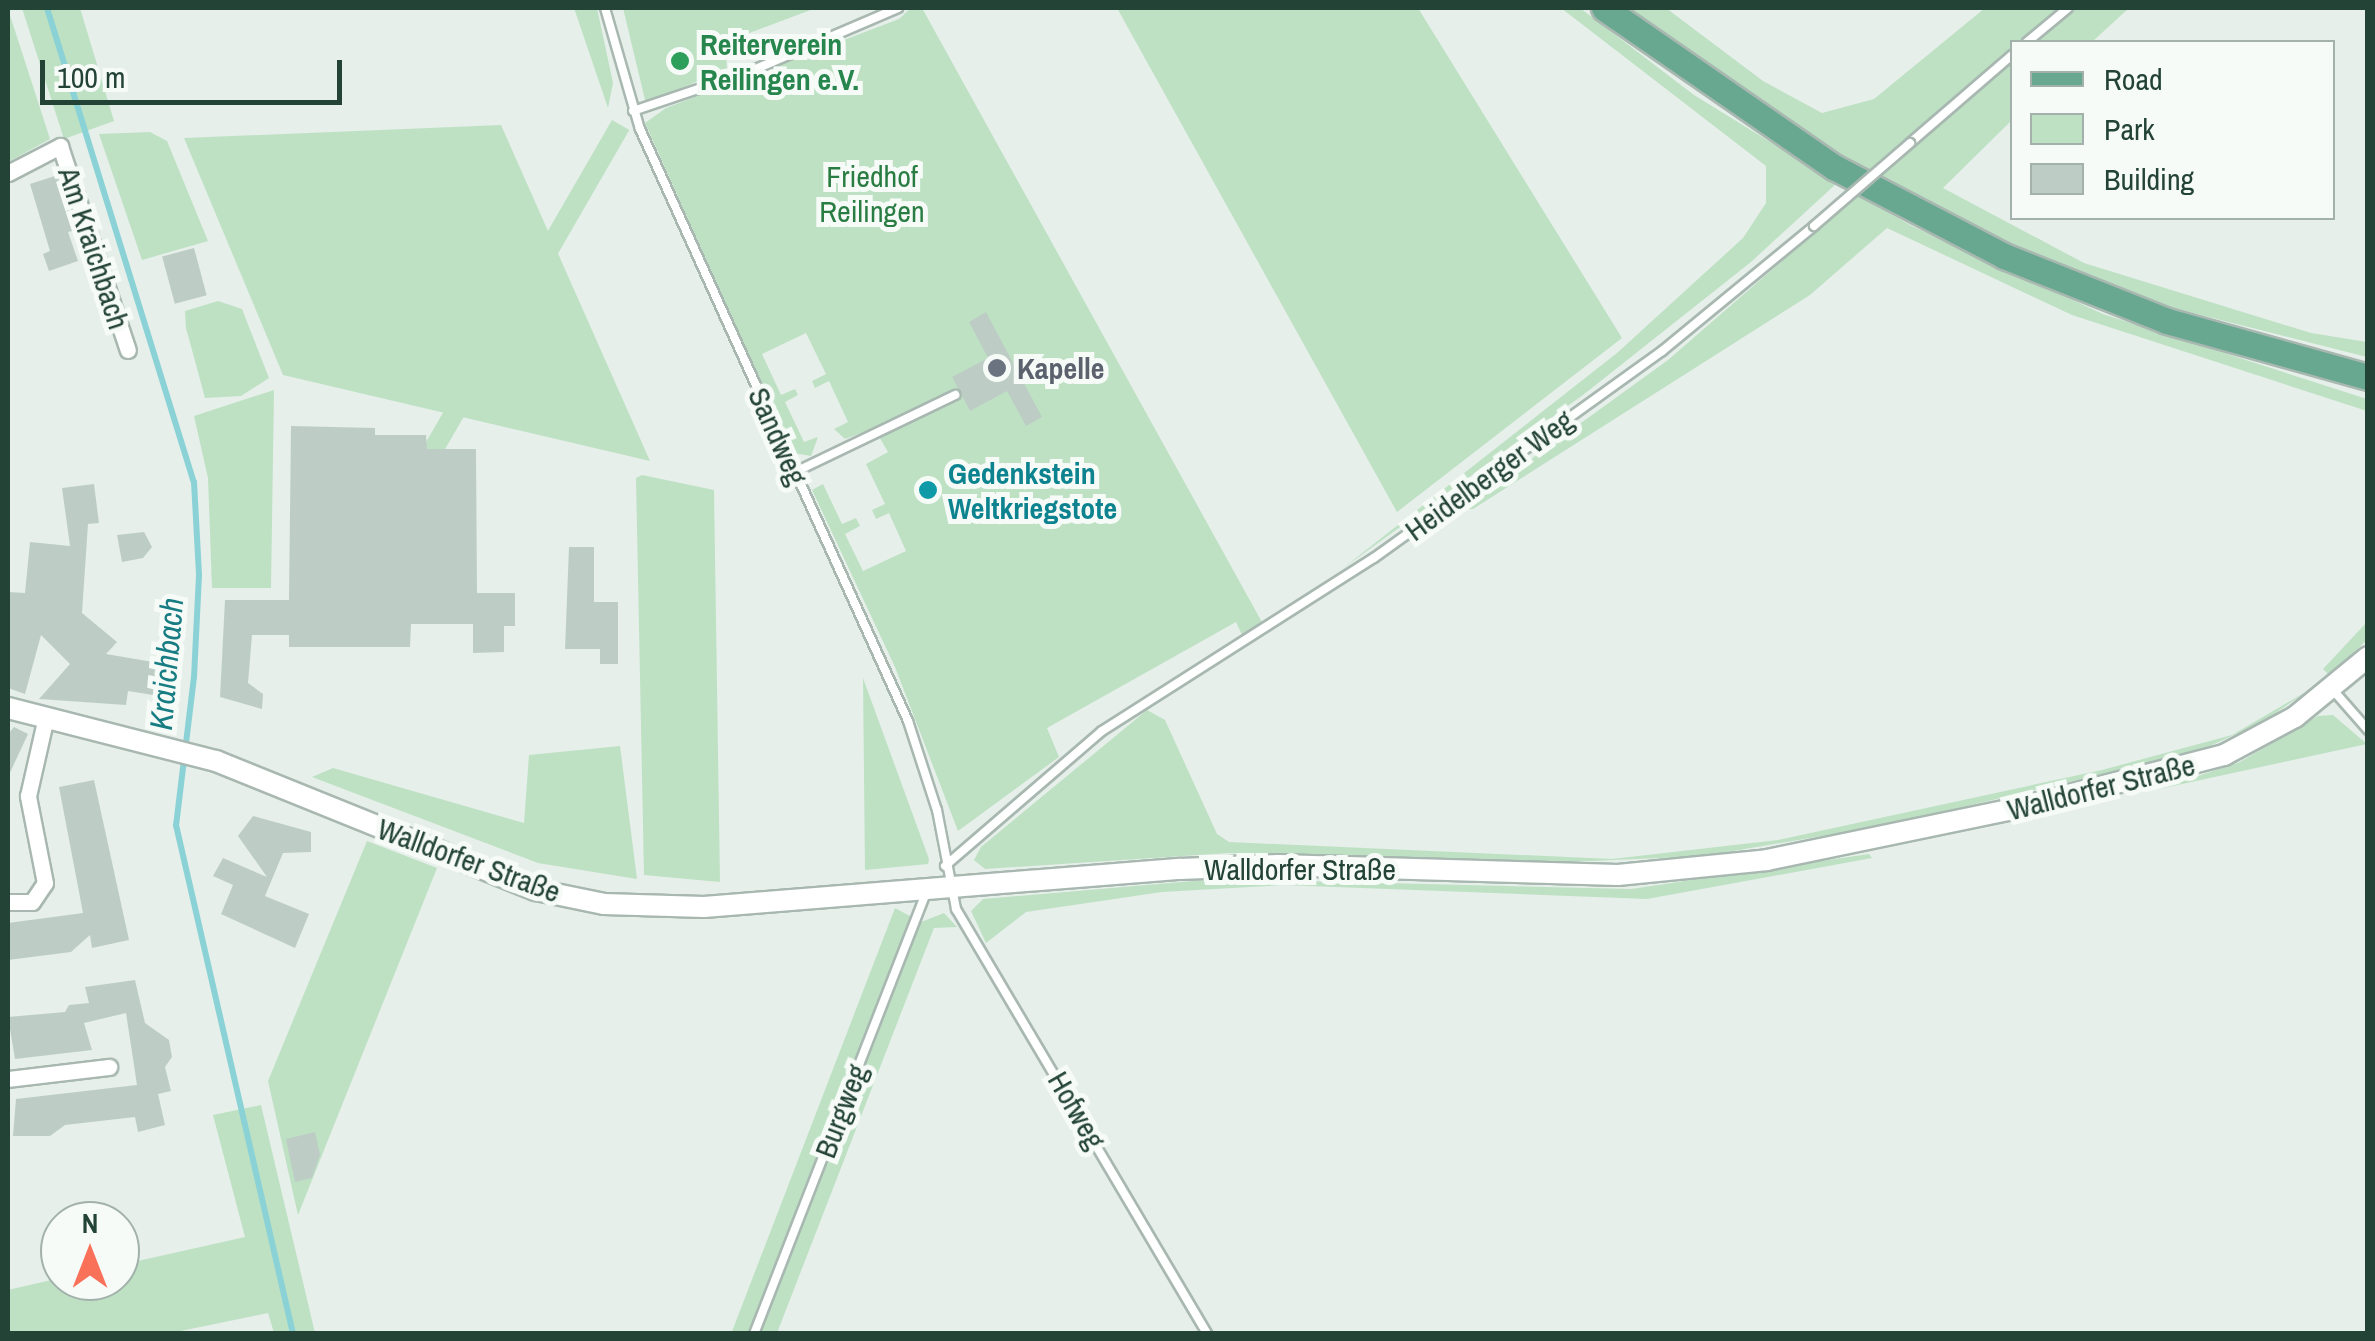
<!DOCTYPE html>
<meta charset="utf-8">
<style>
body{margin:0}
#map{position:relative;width:2375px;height:1341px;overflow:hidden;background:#e6efea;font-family:"Archivo Narrow",sans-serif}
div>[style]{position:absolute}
.green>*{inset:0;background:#bee1c4;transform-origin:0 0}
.stream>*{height:6px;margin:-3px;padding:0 3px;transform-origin:3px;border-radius:3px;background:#8bd2d6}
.building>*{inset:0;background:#bdcdc5;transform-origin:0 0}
.roads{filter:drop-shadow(2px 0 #a8b8b1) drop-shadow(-2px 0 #a8b8b1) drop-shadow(0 2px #a8b8b1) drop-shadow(0 -2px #a8b8b1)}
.service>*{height:8px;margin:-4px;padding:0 4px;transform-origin:4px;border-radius:4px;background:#fff}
.minor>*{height:15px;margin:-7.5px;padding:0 7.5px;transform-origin:7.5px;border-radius:7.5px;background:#fff}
.tertiary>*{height:20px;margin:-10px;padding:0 10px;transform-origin:10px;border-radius:10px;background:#fff}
.primary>*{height:25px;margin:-12.5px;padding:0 12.5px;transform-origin:12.5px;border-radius:12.5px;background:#68a790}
.bridges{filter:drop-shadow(2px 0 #a8b8b1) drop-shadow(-2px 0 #a8b8b1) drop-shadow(0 2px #a8b8b1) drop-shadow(0 -2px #a8b8b1)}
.service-bridge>*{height:8px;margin:-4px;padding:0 4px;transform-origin:4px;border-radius:4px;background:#fff}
.dots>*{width:28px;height:28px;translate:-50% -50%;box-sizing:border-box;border:5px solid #f7fbf8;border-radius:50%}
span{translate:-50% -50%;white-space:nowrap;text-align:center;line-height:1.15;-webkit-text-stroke:10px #f7fbf8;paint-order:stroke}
.leisure-label{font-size:30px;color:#27864d;font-weight:700}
.left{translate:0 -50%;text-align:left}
.park-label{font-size:30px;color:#2a7d42}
.street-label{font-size:30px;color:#234337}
.worship-label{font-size:30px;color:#5b616d;font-weight:700}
.culture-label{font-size:30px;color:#0d838f;font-weight:700}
.water-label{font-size:32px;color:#187c83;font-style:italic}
.frame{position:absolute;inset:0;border:10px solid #234337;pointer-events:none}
.legend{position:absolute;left:2010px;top:40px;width:325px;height:180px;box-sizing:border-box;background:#f7fbf8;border:2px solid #a2b1ab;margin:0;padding:12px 18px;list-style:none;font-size:30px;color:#234337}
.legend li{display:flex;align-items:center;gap:20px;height:50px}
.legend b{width:50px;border:2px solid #a2b1ab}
.north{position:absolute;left:40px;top:1201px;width:100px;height:100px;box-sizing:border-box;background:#f7fbf8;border:2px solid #a2b1ab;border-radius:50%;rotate:0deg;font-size:28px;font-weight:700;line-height:40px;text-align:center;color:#234337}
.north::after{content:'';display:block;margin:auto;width:35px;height:45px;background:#f97159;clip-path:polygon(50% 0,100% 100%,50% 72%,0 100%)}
.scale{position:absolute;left:40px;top:60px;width:302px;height:45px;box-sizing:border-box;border:5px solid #234337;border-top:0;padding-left:12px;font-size:30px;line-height:35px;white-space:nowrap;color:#234337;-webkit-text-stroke:8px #f7fbf8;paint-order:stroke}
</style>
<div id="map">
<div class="green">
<i style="clip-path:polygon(22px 8px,80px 8px,114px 121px,64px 139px)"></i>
<i style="clip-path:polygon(574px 8px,597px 8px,613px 83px,608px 108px)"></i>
<i style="clip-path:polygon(623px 8px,816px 8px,725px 42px,727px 68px,646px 104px)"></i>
<i style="clip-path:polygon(911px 8px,922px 8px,1263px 624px,1243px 637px,1236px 622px,1047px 728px,1059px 757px,958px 831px,895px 667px,812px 490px,823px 484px,842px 524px,856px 518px,860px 526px,845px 534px,863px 571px,906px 551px,889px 513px,876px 519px,872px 510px,885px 504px,866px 464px,888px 452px,874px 428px,845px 439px,834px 429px,848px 422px,829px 381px,815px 388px,812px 381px,826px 374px,806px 333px,762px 354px,781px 395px,795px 389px,798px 395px,785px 402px,804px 442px,818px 437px,811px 456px,793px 453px,645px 123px,666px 108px,899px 19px)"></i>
<i style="clip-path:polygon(1117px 8px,1418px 8px,1622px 338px,1397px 512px)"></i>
<i style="clip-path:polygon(1561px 8px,1580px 8px,1694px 95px,1837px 183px,1751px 262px,1583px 395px,1342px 569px,1617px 353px,1743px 238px,1766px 203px,1766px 166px)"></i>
<i style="clip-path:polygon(1623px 8px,1666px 8px,1763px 81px,1822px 113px,1874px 99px,1985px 8px,2129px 8px,2092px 42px,2012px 42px,2012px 120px,1943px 188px,2084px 263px,2311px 333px,2367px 342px,2367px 357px,2149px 302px,1983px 233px,1791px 126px)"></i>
<i style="clip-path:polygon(8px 9px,50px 139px,8px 162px)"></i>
<i style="left:612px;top:120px;width:20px;height:408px;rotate:30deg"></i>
<i style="clip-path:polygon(501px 125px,650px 461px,283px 375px,184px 138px)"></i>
<i style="clip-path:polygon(150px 132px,167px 141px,208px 241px,142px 260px,99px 134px)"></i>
<i style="clip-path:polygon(1858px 195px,1912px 226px,2103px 314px,2367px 399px,2367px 411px,2072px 315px,1887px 228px,1810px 295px,1473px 509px,1462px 509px,1668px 360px)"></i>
<i style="clip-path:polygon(218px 301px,242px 309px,269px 378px,241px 396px,205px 398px,186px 328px,185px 311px)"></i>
<i style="clip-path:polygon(274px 390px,271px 588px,212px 588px,208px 478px,194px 416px)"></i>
<i style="clip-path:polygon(642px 475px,714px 490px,720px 882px,644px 875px,636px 478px)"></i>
<i style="clip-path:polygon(2367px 622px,2367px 640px,2329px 675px,2323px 669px)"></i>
<i style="clip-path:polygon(863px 678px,929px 859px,928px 864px,865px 870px)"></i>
<i style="clip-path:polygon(2314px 687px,2262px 722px,2197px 752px,1886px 825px,1704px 856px,1522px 864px,1229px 853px,985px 869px,974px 860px,981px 847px,1147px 710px,1165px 720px,1217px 834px,1229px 842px,1612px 859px,1778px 840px,2102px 770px,2232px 735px)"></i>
<i style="clip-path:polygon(2333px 715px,2367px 744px,2159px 789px,2240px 762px,2318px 716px)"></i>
<i style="clip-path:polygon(620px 746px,637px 879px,538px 863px,312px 777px,333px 768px,524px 823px,529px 755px)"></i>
<i style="clip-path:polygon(367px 841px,437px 868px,298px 1215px,268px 1081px)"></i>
<i style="clip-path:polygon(1869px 854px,1872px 858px,1647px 899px,1283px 885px,1162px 892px,1026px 912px,986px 943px,971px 911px,983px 899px,1216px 879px,1631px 889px)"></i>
<i style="clip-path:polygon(895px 908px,921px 922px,944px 913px,957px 927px,934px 928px,777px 1333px,731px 1334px)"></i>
<i style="clip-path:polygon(261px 1105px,315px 1333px,274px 1333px,268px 1313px,171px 1333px,8px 1333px,8px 1290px,60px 1278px,120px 1281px,120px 1265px,245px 1237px,213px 1115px)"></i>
</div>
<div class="stream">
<i style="left:47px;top:8px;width:496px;rotate:72.8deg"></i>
<i style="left:194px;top:482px;width:93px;rotate:86.9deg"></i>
<i style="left:199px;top:575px;width:102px;rotate:92.8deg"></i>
<i style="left:194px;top:677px;width:149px;rotate:96.9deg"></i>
<i style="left:176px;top:825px;width:522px;rotate:77.05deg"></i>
</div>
<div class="building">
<i style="clip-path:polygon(58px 175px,76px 230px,68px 232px,78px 261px,49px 271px,43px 254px,50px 251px,30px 184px)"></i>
<i style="left:194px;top:248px;width:49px;height:33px;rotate:75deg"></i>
<i style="clip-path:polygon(986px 312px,1042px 417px,1026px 426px,1007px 391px,970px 411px,952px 377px,988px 358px,969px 322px)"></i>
<i style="clip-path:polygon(291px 426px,375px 428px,375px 435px,426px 435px,427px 449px,476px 449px,477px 593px,515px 593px,515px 626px,504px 626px,504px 652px,473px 653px,473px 624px,411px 624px,410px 647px,289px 647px,289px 635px,252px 635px,248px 683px,263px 694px,262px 709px,220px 697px,225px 600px,289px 600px)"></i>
<i style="clip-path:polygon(94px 484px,99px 523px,88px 524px,82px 613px,117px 642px,106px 654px,159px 663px,153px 695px,128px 691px,126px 705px,39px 699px,70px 664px,41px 635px,25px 694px,8px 688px,9px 592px,25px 593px,30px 542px,70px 546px,62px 488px)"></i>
<i style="clip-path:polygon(144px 532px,152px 547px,143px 558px,122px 562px,117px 535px)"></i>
<i style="clip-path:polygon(569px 547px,594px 547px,594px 602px,618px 602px,618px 664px,600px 664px,600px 649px,565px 649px)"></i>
<i style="clip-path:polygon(14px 727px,28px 734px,8px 777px,8px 734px)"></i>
<i style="clip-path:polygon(94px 780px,129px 940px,92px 948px,90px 935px,71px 952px,8px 960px,8px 923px,83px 913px,59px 787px)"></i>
<i style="clip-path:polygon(253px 816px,311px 832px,311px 852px,283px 853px,265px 896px,309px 914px,295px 948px,221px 914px,233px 885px,213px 876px,223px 858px,267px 877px,238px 836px)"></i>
<i style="clip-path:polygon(135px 980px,145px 1023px,169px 1040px,172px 1057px,165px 1067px,171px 1091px,158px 1094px,165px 1125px,138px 1132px,135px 1117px,65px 1125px,50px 1136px,13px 1136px,16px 1099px,137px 1085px,126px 1013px,84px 1023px,92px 1050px,15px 1059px,8px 1017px,65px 1012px,69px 1005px,89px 1003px,85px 987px)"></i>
<i style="clip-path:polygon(315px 1132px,320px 1155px,312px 1178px,295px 1182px,286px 1139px)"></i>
</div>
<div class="roads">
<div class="service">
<i style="left:605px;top:8px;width:126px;rotate:73.9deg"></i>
<i style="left:640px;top:129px;width:650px;rotate:65.64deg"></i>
<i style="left:908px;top:721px;width:94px;rotate:72deg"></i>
<i style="left:937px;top:810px;width:101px;rotate:79.1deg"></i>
<i style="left:956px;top:909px;width:494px;rotate:59.4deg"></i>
<i style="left:2027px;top:42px;width:53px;rotate:-39.7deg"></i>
<i style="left:633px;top:111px;width:125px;rotate:-18.7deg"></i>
<i style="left:751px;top:71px;width:160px;rotate:-23.2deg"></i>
<i style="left:1910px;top:143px;width:135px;rotate:-40.8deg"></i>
<i style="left:795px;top:472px;width:178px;rotate:-25.7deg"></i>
<i style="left:2333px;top:690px;width:53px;rotate:48.8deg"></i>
<i style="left:945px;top:866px;width:207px;rotate:-40.7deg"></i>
<i style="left:1102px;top:731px;width:322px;rotate:-32.5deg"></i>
<i style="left:1374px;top:558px;width:355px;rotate:-35.7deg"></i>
<i style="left:1662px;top:351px;width:197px;rotate:-39.4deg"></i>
<i style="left:754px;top:1334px;width:473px;rotate:-68.7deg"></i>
</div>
<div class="minor">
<i style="left:8px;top:173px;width:59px;rotate:-27.4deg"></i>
<i style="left:60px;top:146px;width:215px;rotate:71.6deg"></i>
<i style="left:8px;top:902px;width:24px"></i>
<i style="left:32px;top:902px;width:23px;rotate:-56deg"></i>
<i style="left:45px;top:883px;width:89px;rotate:-101.1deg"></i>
<i style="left:28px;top:796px;width:81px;rotate:-77.2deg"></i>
<i style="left:8px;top:1079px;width:102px;rotate:-6.8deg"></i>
</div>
<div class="tertiary">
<i style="left:8px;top:708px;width:215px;rotate:14.3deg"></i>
<i style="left:216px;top:761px;width:345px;rotate:22deg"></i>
<i style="left:536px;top:890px;width:69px;rotate:11.6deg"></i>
<i style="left:604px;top:904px;width:100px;rotate:1.7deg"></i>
<i style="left:704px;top:907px;width:478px;rotate:-4.6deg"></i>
<i style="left:1180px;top:869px;width:98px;rotate:-2.3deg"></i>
<i style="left:1278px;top:865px;width:340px;rotate:1.7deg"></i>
<i style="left:1618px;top:875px;width:150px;rotate:-5.7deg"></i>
<i style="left:1767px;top:860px;width:261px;rotate:-11.7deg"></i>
<i style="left:2023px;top:807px;width:208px;rotate:-14.5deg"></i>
<i style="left:2224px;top:755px;width:81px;rotate:-28.2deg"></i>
<i style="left:2295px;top:717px;width:94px;rotate:-39.4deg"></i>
</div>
<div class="primary">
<i style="left:1604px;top:8px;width:280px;rotate:34.7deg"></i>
<i style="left:1834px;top:167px;width:192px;rotate:27.6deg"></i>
<i style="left:2004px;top:256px;width:175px;rotate:21.7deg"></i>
<i style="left:2167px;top:321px;width:209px;rotate:15.6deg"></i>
</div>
</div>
<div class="bridges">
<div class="service-bridge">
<i style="left:1814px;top:226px;width:127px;rotate:-40.8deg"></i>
</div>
</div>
<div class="dots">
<i style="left:680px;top:61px;background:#2e9e5b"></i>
<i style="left:997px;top:368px;background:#6b7280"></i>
<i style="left:928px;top:490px;background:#0f9aa8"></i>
</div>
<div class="leisure-label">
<span class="left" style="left:700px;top:61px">Reiterverein<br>Reilingen e.V.</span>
</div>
<div class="park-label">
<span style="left:872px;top:193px">Friedhof<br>Reilingen</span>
</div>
<div class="street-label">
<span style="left:94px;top:248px;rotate:72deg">Am Kraichbach</span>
<span style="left:778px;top:436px;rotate:66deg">Sandweg</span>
<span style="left:1489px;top:475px;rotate:-36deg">Heidelberger Weg</span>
<span style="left:2101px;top:787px;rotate:-14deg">Walldorfer Straße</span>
<span style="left:469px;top:860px;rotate:20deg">Walldorfer Straße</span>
<span style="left:1300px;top:869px">Walldorfer Straße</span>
<span style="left:1077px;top:1110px;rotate:60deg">Hofweg</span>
<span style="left:841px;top:1111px;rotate:-69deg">Burgweg</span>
</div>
<div class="worship-label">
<span class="left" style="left:1017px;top:368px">Kapelle</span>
</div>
<div class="culture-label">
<span class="left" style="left:948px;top:490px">Gedenkstein<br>Weltkriegstote</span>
</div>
<div class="water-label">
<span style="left:167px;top:664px;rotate:-85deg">Kraichbach</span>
</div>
<div class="frame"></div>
<ul class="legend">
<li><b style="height:12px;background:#68a790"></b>Road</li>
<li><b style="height:28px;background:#bee1c4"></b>Park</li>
<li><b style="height:28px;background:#bdcdc5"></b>Building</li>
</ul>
<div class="north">N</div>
<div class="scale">100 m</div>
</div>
